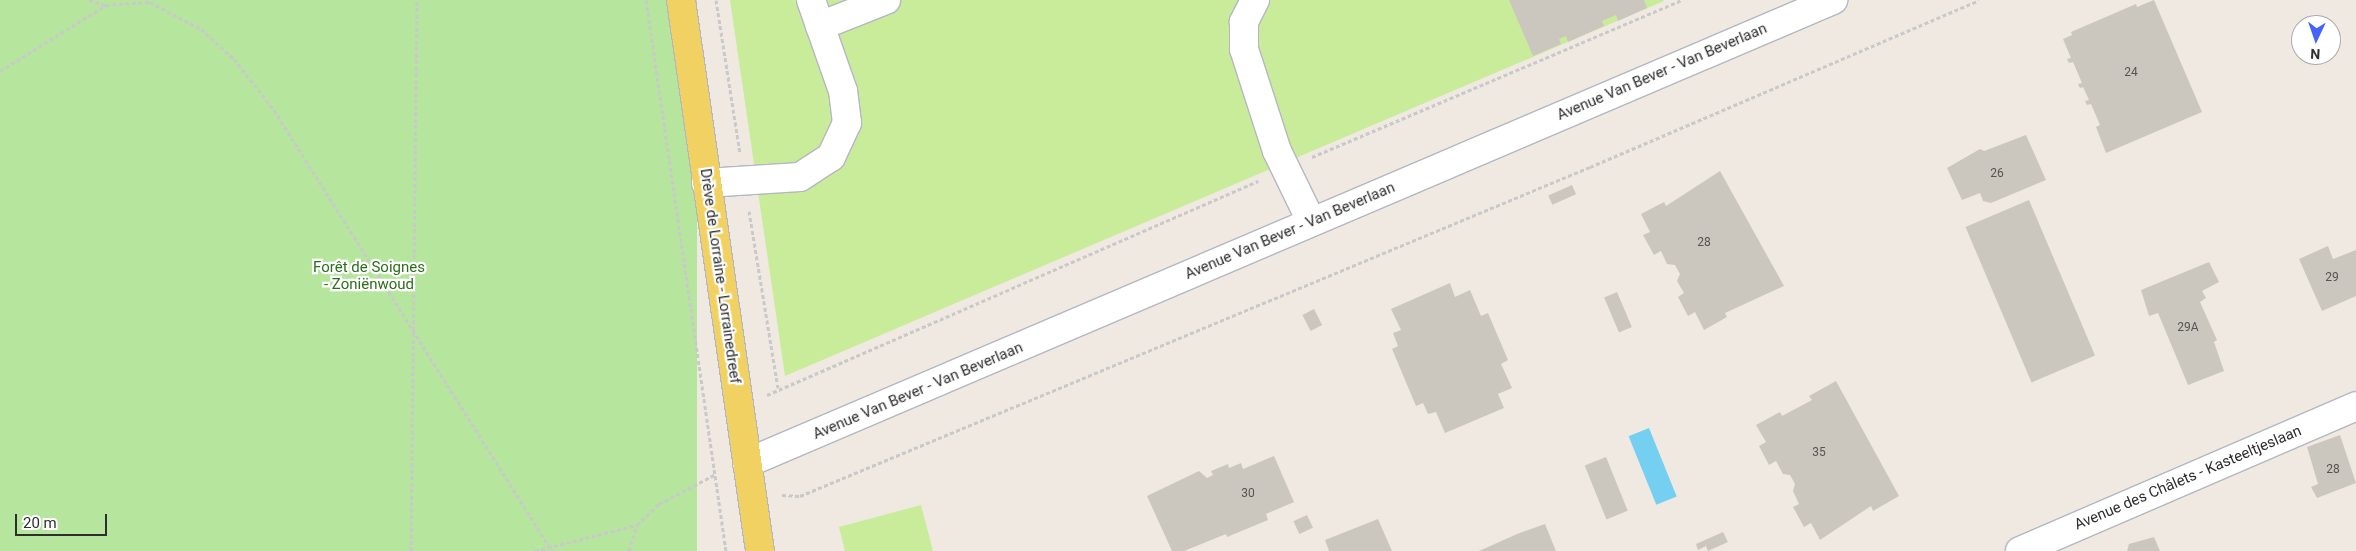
<!DOCTYPE html>
<meta charset="utf-8">
<style>
body{margin:0}
#map{position:relative;width:2356px;height:551px;overflow:hidden;background:#efe9e1;font-family:Roboto,sans-serif}
div>[style]{position:absolute}
.green>*{inset:0;background:#b6e59e;transform-origin:0 0}
.pitch>*{inset:0;background:#c9ec9a}
.water>*{inset:0;background:#75cff0;transform-origin:0 0}
.building>*{inset:0;background:#cbc7bf;transform-origin:0 0}
.path>*{height:3px;margin-top:-1.5px;transform-origin:0;background:repeating-linear-gradient(90deg,#c9c9c9 0 4px,transparent 0 6.5px)}
.roads{filter:drop-shadow(1px 0 #b4b7c1) drop-shadow(-1px 0 #b4b7c1) drop-shadow(0 1px #b4b7c1) drop-shadow(0 -1px #b4b7c1)}
.minor>*{height:28px;margin:-14px;padding:0 14px;transform-origin:14px;border-radius:14px;background:#fff}
.major>*{height:28px;margin:-14px;padding:0 14px;transform-origin:14px;border-radius:14px;background:#f2d163}
span{translate:-50% -50%;white-space:nowrap;text-align:center;line-height:1.15;-webkit-text-stroke:4.5px #fff;paint-order:stroke}
.number-label{font-size:12px;color:#555452}
.number-label span{-webkit-text-stroke-width:0}
.street-label{font-size:15px;color:#2e2e2e}
.park-label{font-size:15px;color:#2c6e1b}
.north{position:absolute;left:2291px;top:15px;width:50px;height:50px;box-sizing:border-box;background:#fff;border:1px solid #ababab;border-radius:50%;rotate:183deg;font-size:14px;font-weight:700;line-height:20px;text-align:center;color:#2e2e2e}
.north::after{content:'';display:block;margin:auto;width:18px;height:22px;background:#4264fb;clip-path:polygon(50% 0,100% 100%,50% 72%,0 100%)}
.scale{position:absolute;left:15px;top:514px;width:92px;height:22px;box-sizing:border-box;border:2px solid #2e2e2e;border-top:0;padding-left:6px;font-size:15px;line-height:18px;white-space:nowrap;color:#2e2e2e;-webkit-text-stroke:4px #fff;paint-order:stroke}
</style>
<div id="map">
<div class="green">
<i style="left:0;top:0;width:697px;height:551px"></i>
</div>
<div class="pitch">
<i style="clip-path:polygon(730px 0,1663px 0,1664px 1px,785px 376px)"></i>
<i style="clip-path:polygon(921px 505px,933px 551px,845px 551px,839px 527px)"></i>
</div>
<div class="water">
<i style="left:1649px;top:428px;width:74px;height:22px;rotate:68deg"></i>
</div>
<div class="building">
<i style="clip-path:polygon(1509px 0,1644px 0,1647px 8px,1618px 21px,1616px 15px,1602px 21px,1604px 26px,1568px 42px,1566px 36px,1559px 39px,1561px 44px,1533px 56px)"></i>
<i style="clip-path:polygon(2154px 0,2202px 112px,2106px 153px,2096px 127px,2100px 125px,2091px 104px,2087px 105px,2085px 101px,2089px 100px,2083px 87px,2080px 88px,2078px 84px,2082px 83px,2073px 62px,2069px 63px,2067px 59px,2071px 58px,2063px 39px,2072px 35px,2071px 32px,2136px 4px,2137px 7px)"></i>
<i style="clip-path:polygon(2026px 135px,2046px 180px,1991px 203px,1983px 201px,1980px 193px,1962px 200px,1947px 168px,1980px 149px,1984px 151px)"></i>
<i style="clip-path:polygon(1720px 171px,1784px 286px,1725px 313px,1727px 317px,1704px 330px,1695px 312px,1688px 316px,1678px 297px,1684px 293px,1677px 281px,1680px 274px,1675px 265px,1667px 264px,1661px 251px,1654px 255px,1643px 235px,1650px 232px,1641px 214px,1664px 202px,1666px 206px)"></i>
<i style="left:1572px;top:185px;width:10px;height:26px;rotate:66deg"></i>
<i style="left:2029px;top:200px;width:169px;height:69px;rotate:67deg"></i>
<i style="clip-path:polygon(2328px 246px,2333px 259px,2356px 250px,2356px 296px,2322px 311px,2299px 259px)"></i>
<i style="clip-path:polygon(2209px 262px,2219px 282px,2202px 291px,2206px 298px,2200px 302px,2217px 340px,2214px 342px,2224px 371px,2188px 385px,2158px 313px,2149px 316px,2141px 290px)"></i>
<i style="clip-path:polygon(1450px 283px,1455px 297px,1470px 290px,1481px 316px,1488px 313px,1508px 360px,1501px 364px,1512px 388px,1498px 394px,1504px 408px,1445px 433px,1436px 412px,1428px 414px,1423px 403px,1416px 406px,1392px 349px,1398px 346px,1393px 333px,1401px 330px,1391px 309px)"></i>
<i style="left:1617px;top:292px;width:38px;height:14px;rotate:67deg"></i>
<i style="left:1314px;top:309px;width:18px;height:13px;rotate:63deg"></i>
<i style="clip-path:polygon(1836px 381px,1899px 496px,1873px 511px,1871px 506px,1820px 540px,1811px 523px,1804px 527px,1793px 507px,1799px 504px,1793px 491px,1795px 484px,1790px 475px,1783px 474px,1776px 461px,1769px 465px,1759px 446px,1766px 442px,1756px 425px,1780px 412px,1782px 416px,1812px 400px,1809px 396px)"></i>
<i style="clip-path:polygon(2340px 435px,2356px 483px,2317px 498px,2311px 487px,2318px 484px,2307px 447px)"></i>
<i style="clip-path:polygon(1274px 456px,1294px 502px,1266px 514px,1268px 520px,1227px 537px,1226px 534px,1184px 551px,1172px 551px,1147px 496px,1199px 471px,1207px 478px,1213px 475px,1211px 471px,1228px 464px,1229px 468px,1241px 463px,1243px 469px)"></i>
<i style="left:1606px;top:457px;width:58px;height:23px;rotate:68deg"></i>
<i style="left:1307px;top:515px;width:14px;height:15px;rotate:65deg"></i>
<i style="clip-path:polygon(1378px 519px,1392px 551px,1329px 551px,1325px 540px)"></i>
<i style="clip-path:polygon(1545px 524px,1556px 551px,1479px 551px,1517px 534px)"></i>
<i style="clip-path:polygon(1723px 532px,1728px 542px,1708px 551px,1706px 546px,1698px 550px,1696px 544px)"></i>
<i style="clip-path:polygon(2154px 537px,2160px 551px,2127px 551px,2129px 544px)"></i>
</div>
<div class="path">
<i style="left:89px;top:0;width:17px;rotate:17deg"></i>
<i style="left:646px;top:0;width:557px;rotate:81.74deg"></i>
<i style="left:716px;top:0;width:155px;rotate:81.1deg"></i>
<i style="left:0;top:71px;width:125px;rotate:-31.9deg"></i>
<i style="left:106px;top:5px;width:44px;rotate:-3.9deg"></i>
<i style="left:150px;top:2px;width:58px;rotate:27.9deg"></i>
<i style="left:201px;top:29px;width:45px;rotate:42.3deg"></i>
<i style="left:234px;top:59px;width:65px;rotate:51.9deg"></i>
<i style="left:274px;top:110px;width:521px;rotate:57.77deg"></i>
<i style="left:1312px;top:157px;width:402px;rotate:-23deg"></i>
<i style="left:749px;top:211px;width:179px;rotate:80.7deg"></i>
<i style="left:767px;top:395px;width:536px;rotate:-23.55deg"></i>
<i style="left:782px;top:495px;width:18px;rotate:3deg"></i>
<i style="left:800px;top:496px;width:856px;rotate:-22.61deg"></i>
<i style="left:1590px;top:167px;width:423px;rotate:-23.2deg"></i>
<i style="left:411px;top:551px;width:551px;rotate:-89.38deg"></i>
<i style="left:535px;top:551px;width:105px;rotate:-14.3deg"></i>
<i style="left:637px;top:525px;width:30px;rotate:-44deg"></i>
<i style="left:659px;top:504px;width:64px;rotate:-27.8deg"></i>
<i style="left:629px;top:551px;width:27px;rotate:-73deg"></i>
</div>
<div class="roads">
<div class="minor">
<i style="left:1255px;top:0;width:25px;rotate:117deg"></i>
<i style="left:1244px;top:22px;width:27px;rotate:90deg"></i>
<i style="left:1244px;top:49px;width:107px;rotate:72.1deg"></i>
<i style="left:1277px;top:151px;width:78px;rotate:64.1deg"></i>
<i style="left:820px;top:26px;width:71px;rotate:-21.5deg"></i>
<i style="left:706px;top:183px;width:94px;rotate:-3.7deg"></i>
<i style="left:800px;top:177px;width:37px;rotate:-33deg"></i>
<i style="left:831px;top:157px;width:38px;rotate:-65deg"></i>
<i style="left:847px;top:123px;width:32px;rotate:-97deg"></i>
<i style="left:843px;top:91px;width:96px;rotate:-109.4deg"></i>
<i style="left:747px;top:463px;width:1181px;rotate:-23.09deg"></i>
<i style="left:2020px;top:551px;width:366px;rotate:-23.3deg"></i>
</div>
<div class="major">
<i style="left:681px;top:0;width:557px;rotate:81.84deg"></i>
</div>
</div>
<div class="number-label">
<span style="left:2131px;top:73px">24</span>
<span style="left:1997px;top:174px">26</span>
<span style="left:1704px;top:243px">28</span>
<span style="left:2332px;top:278px">29</span>
<span style="left:2188px;top:328px">29A</span>
<span style="left:1819px;top:453px">35</span>
<span style="left:2333px;top:470px">28</span>
<span style="left:1248px;top:494px">30</span>
</div>
<div class="street-label">
<span style="left:1662px;top:72px;rotate:-23deg">Avenue Van Bever - Van Beverlaan</span>
<span style="left:1290px;top:231px;rotate:-23deg">Avenue Van Bever - Van Beverlaan</span>
<span style="left:720px;top:276px;rotate:82deg">Drève de Lorraine - Lorrainedreef</span>
<span style="left:918px;top:391px;rotate:-23deg">Avenue Van Bever - Van Beverlaan</span>
<span style="left:2188px;top:478px;rotate:-23deg">Avenue des Châlets - Kasteeltjeslaan</span>
</div>
<div class="park-label">
<span style="left:369px;top:276px">Forêt de Soignes<br>- Zoniënwoud</span>
</div>
<div class="north">N</div>
<div class="scale">20 m</div>
</div>
